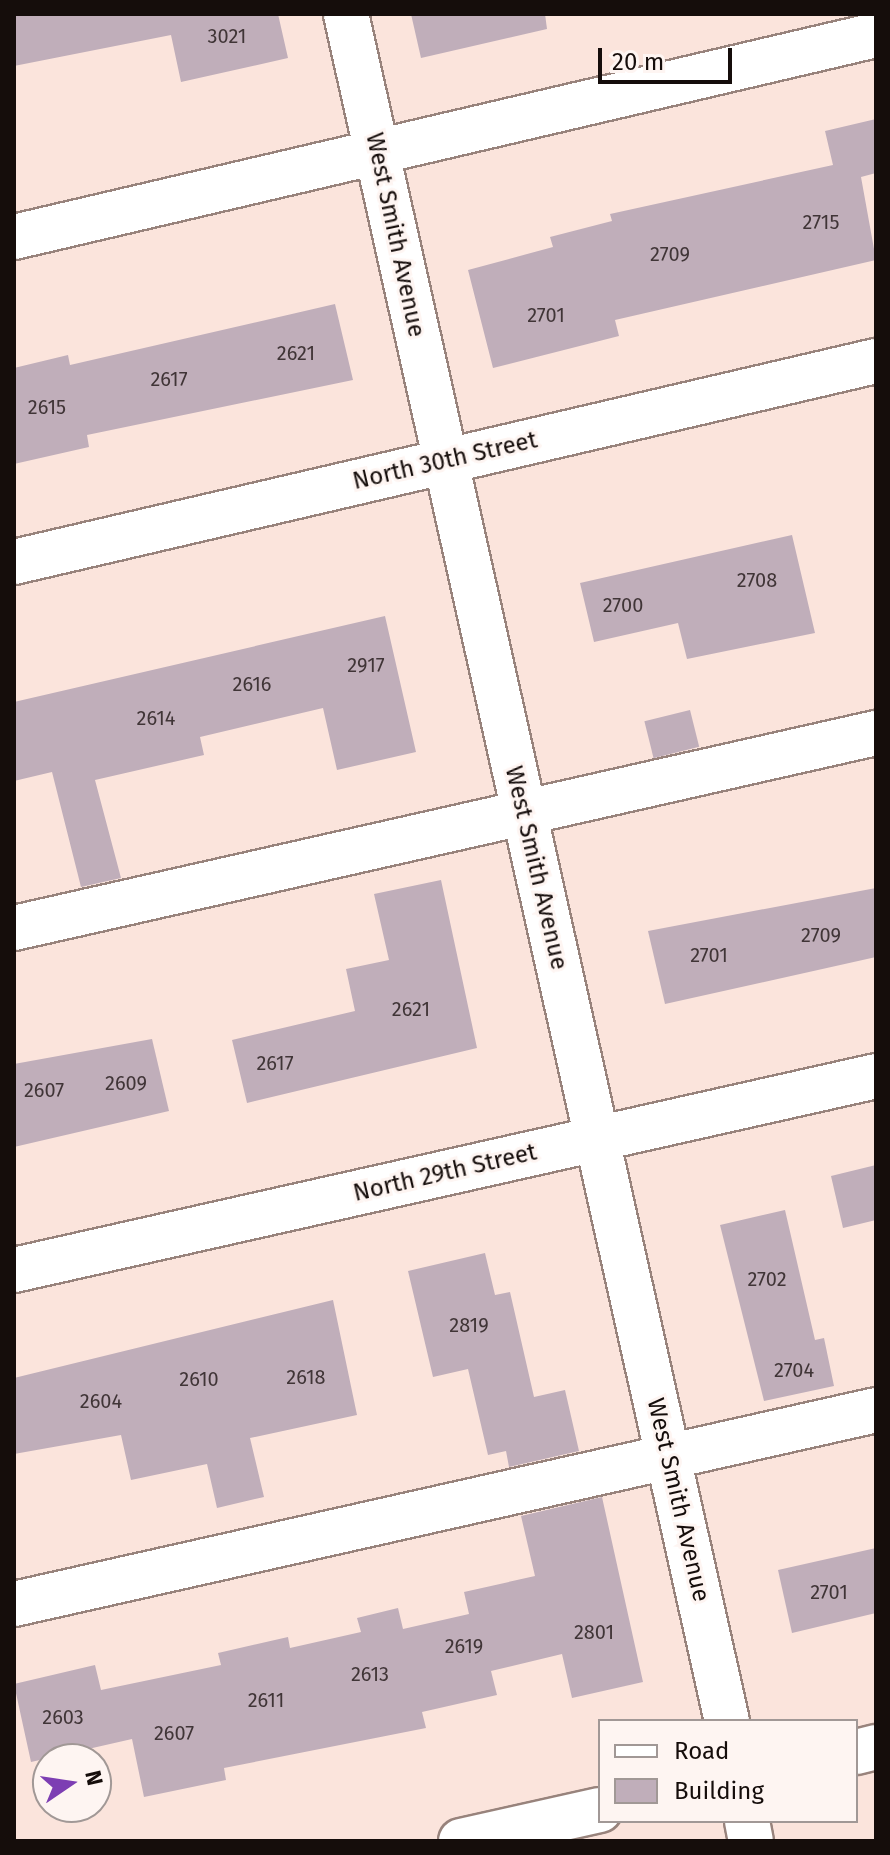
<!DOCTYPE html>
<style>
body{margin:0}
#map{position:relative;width:890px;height:1855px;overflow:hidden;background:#fbe4dc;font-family:"Fira Sans",sans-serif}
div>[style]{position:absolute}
.building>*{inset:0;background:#c0aeba;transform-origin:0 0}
.roads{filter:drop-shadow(2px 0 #98837c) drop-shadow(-2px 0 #98837c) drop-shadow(0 2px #98837c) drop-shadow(0 -2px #98837c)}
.minor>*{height:44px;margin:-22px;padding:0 22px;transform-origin:22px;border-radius:22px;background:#fff}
span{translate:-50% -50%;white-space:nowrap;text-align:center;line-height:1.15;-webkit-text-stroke:6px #fef5f2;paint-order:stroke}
.number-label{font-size:20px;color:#403537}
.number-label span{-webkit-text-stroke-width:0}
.street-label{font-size:24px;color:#150d0b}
.frame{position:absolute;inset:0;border:16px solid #150d0b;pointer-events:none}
.legend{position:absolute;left:598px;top:1719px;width:260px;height:104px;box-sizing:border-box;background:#fef5f2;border:2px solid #a19896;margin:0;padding:10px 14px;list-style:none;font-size:24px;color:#150d0b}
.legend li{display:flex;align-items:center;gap:16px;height:40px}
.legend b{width:40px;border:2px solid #a19896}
.north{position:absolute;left:32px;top:1743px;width:80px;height:80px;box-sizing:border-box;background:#fef5f2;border:2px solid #a19896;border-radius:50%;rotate:77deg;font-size:22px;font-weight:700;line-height:32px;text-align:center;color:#150d0b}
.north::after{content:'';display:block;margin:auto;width:28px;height:36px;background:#7d3eb3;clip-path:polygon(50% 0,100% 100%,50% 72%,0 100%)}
.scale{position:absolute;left:598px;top:48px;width:134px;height:36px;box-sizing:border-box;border:4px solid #150d0b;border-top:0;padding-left:10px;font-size:24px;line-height:28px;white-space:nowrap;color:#150d0b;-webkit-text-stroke:6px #fef5f2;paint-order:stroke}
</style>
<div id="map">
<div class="building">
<i style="clip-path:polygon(14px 14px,278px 14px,288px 58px,181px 82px,171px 35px,14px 66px)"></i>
<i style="clip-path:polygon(411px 14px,545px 14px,547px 29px,421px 58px)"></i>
<i style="clip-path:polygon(876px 119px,876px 173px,861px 177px,876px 260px,615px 320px,619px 336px,493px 368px,468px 270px,553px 247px,550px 237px,612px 221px,610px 214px,833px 165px,825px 131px)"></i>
<i style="clip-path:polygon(335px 304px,353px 380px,87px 435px,89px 447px,14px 464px,14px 368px,68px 355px,70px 365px)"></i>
<i style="clip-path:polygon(792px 535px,815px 633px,687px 659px,678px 623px,594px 642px,580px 583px)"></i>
<i style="clip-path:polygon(385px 616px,416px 752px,337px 770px,323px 708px,200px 737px,204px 755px,95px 780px,121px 878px,81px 887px,52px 772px,14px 781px,14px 702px)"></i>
<i style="left:690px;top:710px;width:38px;height:47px;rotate:76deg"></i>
<i style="clip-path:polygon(441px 880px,477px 1048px,247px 1103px,232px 1040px,355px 1011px,346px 969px,389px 960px,374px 894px)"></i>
<i style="clip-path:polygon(876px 888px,876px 957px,665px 1004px,648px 931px)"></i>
<i style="clip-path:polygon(152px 1039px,169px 1111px,14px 1147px,14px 1064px)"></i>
<i style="clip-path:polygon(876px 1165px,876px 1220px,843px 1228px,831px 1176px)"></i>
<i style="clip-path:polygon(785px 1210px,815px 1340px,824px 1338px,834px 1386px,764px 1401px,720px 1225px)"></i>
<i style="clip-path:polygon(485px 1253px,495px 1295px,510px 1292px,534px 1397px,565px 1390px,579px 1451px,509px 1467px,506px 1451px,488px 1455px,468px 1369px,433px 1377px,408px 1271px)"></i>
<i style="clip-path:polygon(333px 1300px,357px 1415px,250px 1438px,264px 1497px,217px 1508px,207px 1464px,131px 1480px,121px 1435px,14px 1454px,14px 1378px)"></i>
<i style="clip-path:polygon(602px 1497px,643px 1682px,572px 1698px,562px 1654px,491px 1671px,497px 1695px,422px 1712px,426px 1728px,224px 1768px,226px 1780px,144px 1797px,132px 1739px,31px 1762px,14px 1684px,95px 1665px,101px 1690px,221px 1665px,218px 1653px,288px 1637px,290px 1648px,361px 1632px,357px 1618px,398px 1608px,403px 1629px,469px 1614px,464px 1592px,535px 1576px,521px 1516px)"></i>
<i style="clip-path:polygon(876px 1548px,876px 1613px,792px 1633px,778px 1570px)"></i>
</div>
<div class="roads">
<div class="minor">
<i style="left:346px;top:14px;width:1749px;rotate:77.42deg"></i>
<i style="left:14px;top:237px;width:885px;rotate:-13.19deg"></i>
<i style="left:14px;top:562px;width:885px;rotate:-13.13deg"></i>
<i style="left:14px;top:928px;width:884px;rotate:-12.75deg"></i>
<i style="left:14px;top:1270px;width:884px;rotate:-12.68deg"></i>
<i style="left:14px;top:1604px;width:884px;rotate:-12.68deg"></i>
<i style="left:856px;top:1752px;width:21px;rotate:-14deg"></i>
<i style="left:747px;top:1821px;width:20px;rotate:79deg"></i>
<i style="left:461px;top:1841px;width:142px;rotate:-12.6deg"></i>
</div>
</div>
<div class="number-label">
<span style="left:227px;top:36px">3021</span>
<span style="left:821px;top:222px">2715</span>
<span style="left:670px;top:254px">2709</span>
<span style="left:546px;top:315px">2701</span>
<span style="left:296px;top:353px">2621</span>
<span style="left:169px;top:379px">2617</span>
<span style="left:47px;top:407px">2615</span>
<span style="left:757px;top:580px">2708</span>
<span style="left:623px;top:605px">2700</span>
<span style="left:366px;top:665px">2917</span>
<span style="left:252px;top:684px">2616</span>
<span style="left:156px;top:718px">2614</span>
<span style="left:821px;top:935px">2709</span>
<span style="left:709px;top:955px">2701</span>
<span style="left:411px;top:1009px">2621</span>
<span style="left:275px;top:1063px">2617</span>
<span style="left:126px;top:1083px">2609</span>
<span style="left:44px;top:1090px">2607</span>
<span style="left:767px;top:1279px">2702</span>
<span style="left:469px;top:1325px">2819</span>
<span style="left:794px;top:1370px">2704</span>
<span style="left:306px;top:1377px">2618</span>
<span style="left:199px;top:1379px">2610</span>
<span style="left:101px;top:1401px">2604</span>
<span style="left:829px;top:1592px">2701</span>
<span style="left:594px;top:1632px">2801</span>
<span style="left:464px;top:1646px">2619</span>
<span style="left:370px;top:1674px">2613</span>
<span style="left:266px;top:1700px">2611</span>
<span style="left:63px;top:1717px">2603</span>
<span style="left:174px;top:1733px">2607</span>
</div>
<div class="street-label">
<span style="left:395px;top:235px;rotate:78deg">West Smith Avenue</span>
<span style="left:445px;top:461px;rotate:-13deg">North 30th Street</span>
<span style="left:536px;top:868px;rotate:77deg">West Smith Avenue</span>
<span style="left:445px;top:1173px;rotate:-13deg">North 29th Street</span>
<span style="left:678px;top:1500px;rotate:77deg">West Smith Avenue</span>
</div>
<div class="frame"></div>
<ul class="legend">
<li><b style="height:10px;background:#fff"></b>Road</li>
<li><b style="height:22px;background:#c0aeba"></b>Building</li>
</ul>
<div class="north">N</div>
<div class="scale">20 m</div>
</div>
